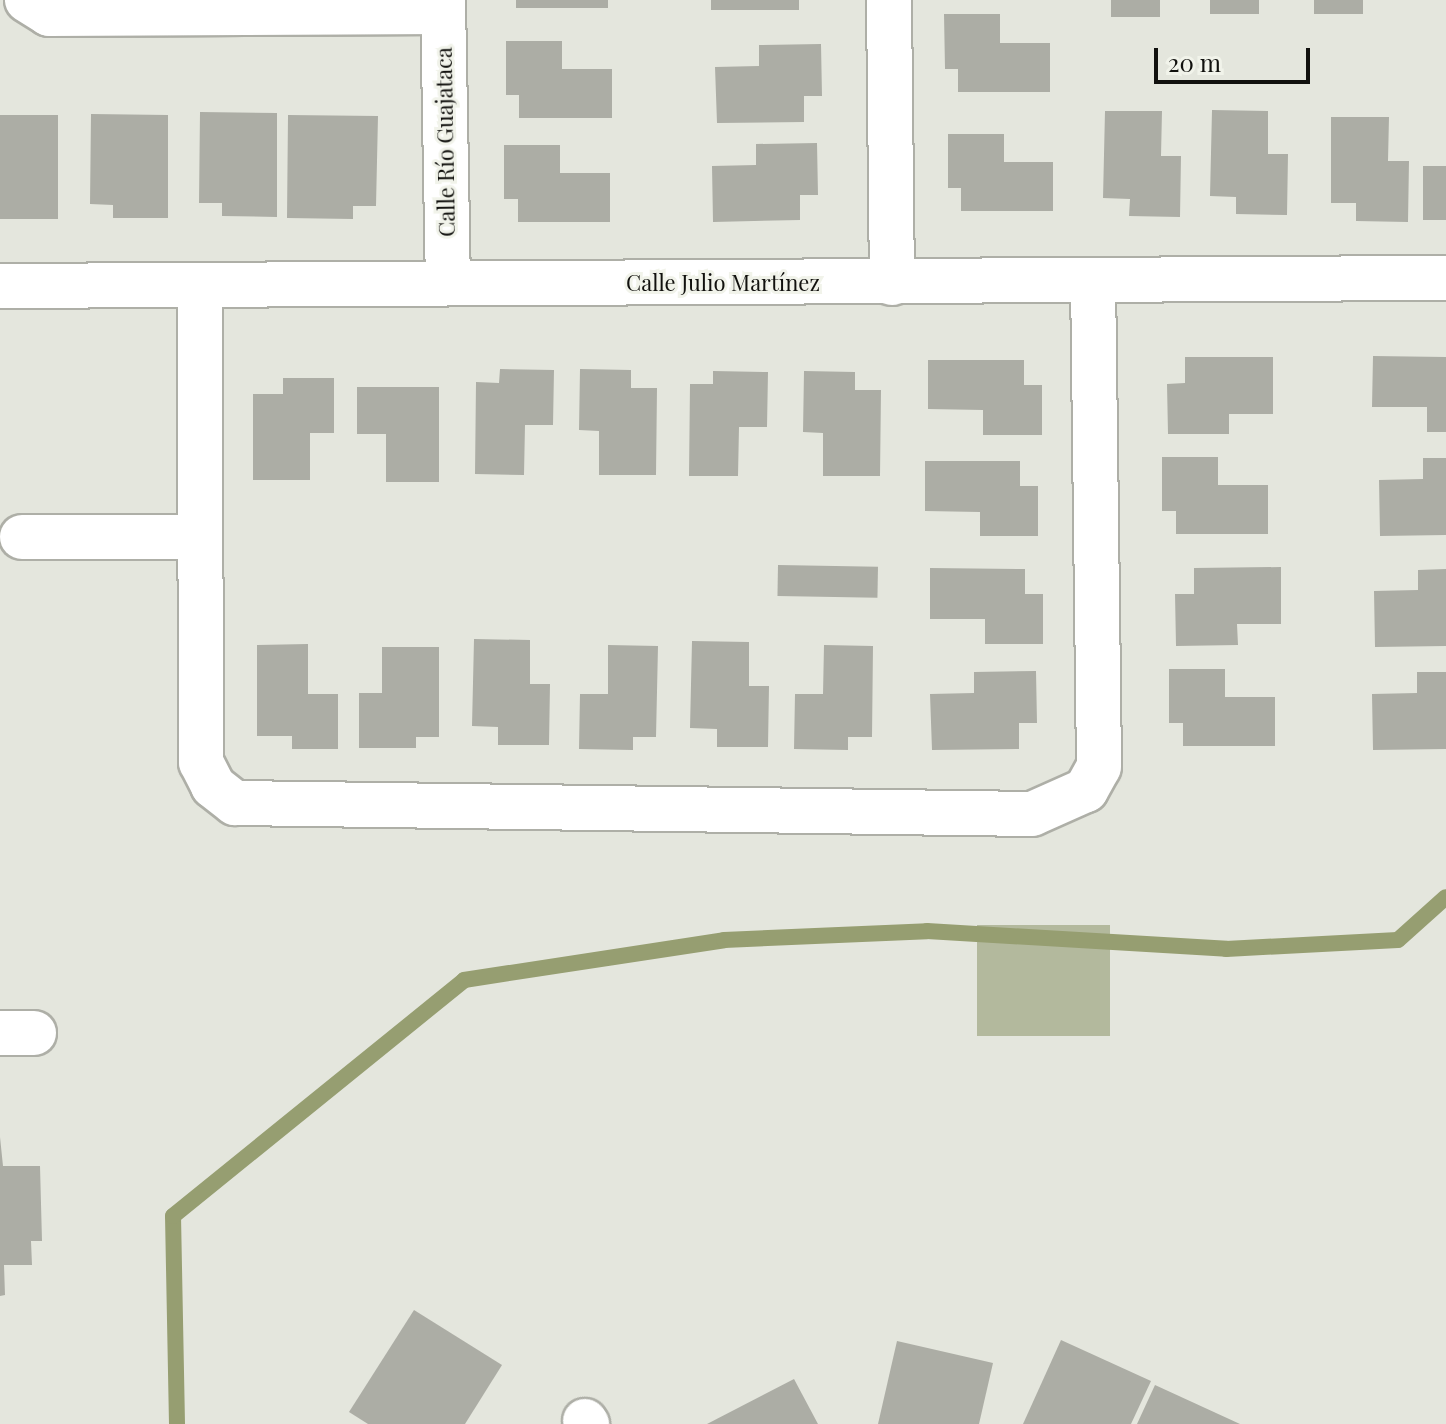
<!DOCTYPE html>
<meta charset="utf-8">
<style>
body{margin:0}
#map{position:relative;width:1446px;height:1424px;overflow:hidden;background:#e4e6dd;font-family:"Playfair Display",serif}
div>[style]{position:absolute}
.green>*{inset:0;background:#b3b99d;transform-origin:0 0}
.stream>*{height:16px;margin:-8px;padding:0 8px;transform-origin:8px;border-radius:8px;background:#969e71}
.building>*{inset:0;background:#acada5;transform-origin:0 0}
.roads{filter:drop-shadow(2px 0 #aeafa7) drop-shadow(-2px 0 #aeafa7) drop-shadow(0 2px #aeafa7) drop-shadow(0 -2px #aeafa7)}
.minor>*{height:44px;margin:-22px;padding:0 22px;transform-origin:22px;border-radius:22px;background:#fff}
span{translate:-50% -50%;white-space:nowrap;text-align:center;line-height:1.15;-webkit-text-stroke:6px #f1f3ea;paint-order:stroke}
.street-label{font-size:22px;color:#11110e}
.scale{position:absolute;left:1154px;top:48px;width:156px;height:36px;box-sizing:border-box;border:4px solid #11110e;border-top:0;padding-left:10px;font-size:24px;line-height:28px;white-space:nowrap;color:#11110e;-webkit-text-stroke:6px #f1f3ea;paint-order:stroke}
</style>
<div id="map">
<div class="green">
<i style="left:977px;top:925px;width:133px;height:111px"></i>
</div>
<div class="stream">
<i style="left:177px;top:1424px;width:208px;rotate:-91.1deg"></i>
<i style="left:173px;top:1216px;width:375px;rotate:-39deg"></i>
<i style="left:464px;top:980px;width:263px;rotate:-8.7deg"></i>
<i style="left:724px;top:940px;width:203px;rotate:-2.5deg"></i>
<i style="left:927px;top:931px;width:300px;rotate:3.4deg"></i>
<i style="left:1226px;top:949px;width:172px;rotate:-3deg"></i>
<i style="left:1398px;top:940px;width:64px;rotate:-41.9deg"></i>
</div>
<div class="building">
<i style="left:516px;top:0;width:92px;height:8px"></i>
<i style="left:711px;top:0;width:88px;height:10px"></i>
<i style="left:1111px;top:0;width:49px;height:17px"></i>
<i style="left:1210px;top:0;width:49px;height:14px"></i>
<i style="left:1314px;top:0;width:49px;height:14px"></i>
<i style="clip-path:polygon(944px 14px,1000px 14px,1000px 43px,1050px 43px,1050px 92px,958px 92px,958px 69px,945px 69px)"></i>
<i style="clip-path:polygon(506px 41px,562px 41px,562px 69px,612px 69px,612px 118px,519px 118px,519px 95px,506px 95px)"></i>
<i style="clip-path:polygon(821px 44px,822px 96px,804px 96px,804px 122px,717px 123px,715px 67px,759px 66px,759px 45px)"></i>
<i style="clip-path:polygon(1212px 110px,1268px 111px,1268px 154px,1288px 154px,1287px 215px,1236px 214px,1236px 197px,1210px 196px)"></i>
<i style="clip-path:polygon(1105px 111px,1162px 111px,1161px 156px,1181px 156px,1180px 217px,1129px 216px,1130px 199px,1103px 198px)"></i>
<i style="clip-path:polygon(200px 112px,277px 113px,277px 217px,222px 216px,222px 203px,199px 203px)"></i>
<i style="clip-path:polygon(91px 114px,168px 115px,168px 218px,113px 218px,113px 205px,90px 204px)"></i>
<i style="left:0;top:115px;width:58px;height:104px"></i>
<i style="clip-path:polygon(288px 115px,378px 116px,376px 206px,353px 206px,353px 219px,287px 218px)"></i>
<i style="clip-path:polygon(1331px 117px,1389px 117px,1388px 161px,1409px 161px,1408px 222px,1356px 221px,1356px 203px,1331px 203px)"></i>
<i style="clip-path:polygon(948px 134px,1004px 134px,1004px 162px,1053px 162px,1053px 211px,961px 211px,961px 188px,948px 188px)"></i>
<i style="clip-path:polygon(817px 143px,818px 195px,800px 195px,800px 220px,713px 222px,712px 166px,756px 165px,756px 144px)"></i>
<i style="clip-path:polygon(504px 145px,560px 145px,560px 173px,610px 173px,610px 222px,518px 222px,518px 199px,504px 199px)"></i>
<i style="left:1423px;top:166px;width:23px;height:54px"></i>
<i style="clip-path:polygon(1373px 356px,1446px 357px,1446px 432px,1427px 432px,1427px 407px,1372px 407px)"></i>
<i style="clip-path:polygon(1185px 357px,1273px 357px,1273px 414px,1229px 414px,1229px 434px,1168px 434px,1167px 384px,1185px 383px)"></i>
<i style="clip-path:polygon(928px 360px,1024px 360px,1024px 385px,1042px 385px,1042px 435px,983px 435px,983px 410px,928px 409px)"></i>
<i style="clip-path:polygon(500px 369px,554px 370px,553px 425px,525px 425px,524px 475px,475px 474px,476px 382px,499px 383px)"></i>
<i style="clip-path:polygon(580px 369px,631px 370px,631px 388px,657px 388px,656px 475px,599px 475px,599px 431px,579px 430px)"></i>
<i style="clip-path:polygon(713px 371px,768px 372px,767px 427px,739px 427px,738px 476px,689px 476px,690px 384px,713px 384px)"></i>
<i style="clip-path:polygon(804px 371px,855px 372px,855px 390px,881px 390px,880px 476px,823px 476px,823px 433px,803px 432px)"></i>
<i style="clip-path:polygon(283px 378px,334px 378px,334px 433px,310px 433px,310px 480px,253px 480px,253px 394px,283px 394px)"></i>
<i style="clip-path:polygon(357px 387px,439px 387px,439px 482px,386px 482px,386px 434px,357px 434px)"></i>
<i style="clip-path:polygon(1162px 457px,1218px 457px,1218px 485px,1268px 485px,1268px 534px,1176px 534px,1176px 511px,1162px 511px)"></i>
<i style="clip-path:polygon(1423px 458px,1446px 458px,1446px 535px,1380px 536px,1379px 480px,1423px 479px)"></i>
<i style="clip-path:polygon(925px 461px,1020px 461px,1020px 486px,1038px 486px,1038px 536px,980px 536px,980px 512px,925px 511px)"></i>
<i style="left:778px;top:565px;width:100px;height:31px;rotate:1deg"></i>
<i style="clip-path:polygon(1281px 567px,1281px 624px,1237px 624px,1238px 645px,1176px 646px,1175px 594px,1194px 594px,1194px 568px)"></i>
<i style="clip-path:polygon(930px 568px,1025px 569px,1025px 594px,1043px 594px,1043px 644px,985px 644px,985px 619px,930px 619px)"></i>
<i style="clip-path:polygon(1446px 569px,1446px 646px,1375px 647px,1374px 591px,1418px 590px,1418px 570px)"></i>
<i style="clip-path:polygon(474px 639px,530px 640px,530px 684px,550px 684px,549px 745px,498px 745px,498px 727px,472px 726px)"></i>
<i style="clip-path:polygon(692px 641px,749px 642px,749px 686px,769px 686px,768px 747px,717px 747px,717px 729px,690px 728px)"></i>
<i style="clip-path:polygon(308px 644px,308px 694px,338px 694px,338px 749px,292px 749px,292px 736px,257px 736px,257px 645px)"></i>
<i style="clip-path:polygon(608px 645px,658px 646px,656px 737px,633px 737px,633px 750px,579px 749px,580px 694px,608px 694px)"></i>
<i style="clip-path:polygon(824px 645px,873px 646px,872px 737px,848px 737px,848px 750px,794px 749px,795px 694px,823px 694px)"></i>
<i style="clip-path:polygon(382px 647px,439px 647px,439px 737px,416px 737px,416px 748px,359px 748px,359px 693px,382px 693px)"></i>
<i style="clip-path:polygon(1169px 669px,1225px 669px,1225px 697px,1275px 697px,1275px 746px,1183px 746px,1183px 723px,1169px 723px)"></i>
<i style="clip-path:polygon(1036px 671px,1037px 723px,1019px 723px,1019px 749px,932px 750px,930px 694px,974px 693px,974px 672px)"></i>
<i style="clip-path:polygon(1417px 672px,1446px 672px,1446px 749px,1373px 750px,1372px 694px,1417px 693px)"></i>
<i style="clip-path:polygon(0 1137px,3px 1166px,40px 1166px,42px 1241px,31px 1241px,32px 1265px,4px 1265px,5px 1295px,0 1296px)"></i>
<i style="clip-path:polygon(414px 1310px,502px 1365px,465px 1424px,368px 1424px,349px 1412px)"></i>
<i style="clip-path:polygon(1061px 1340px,1151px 1381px,1131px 1424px,1023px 1424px)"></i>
<i style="clip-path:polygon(897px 1341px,993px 1363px,979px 1424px,878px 1424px)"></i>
<i style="clip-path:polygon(794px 1379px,818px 1424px,707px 1424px)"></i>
<i style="clip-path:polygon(1155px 1385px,1240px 1424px,1137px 1424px)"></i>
</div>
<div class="roads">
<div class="minor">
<i style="left:27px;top:0;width:26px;rotate:32deg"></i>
<i style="left:49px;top:14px;width:394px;rotate:-0.3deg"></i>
<i style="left:443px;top:0;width:283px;rotate:89deg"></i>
<i style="left:889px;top:0;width:283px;rotate:89.4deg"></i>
<i style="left:0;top:286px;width:1446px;rotate:-0.32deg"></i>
<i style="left:200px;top:286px;width:476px;rotate:89.9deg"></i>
<i style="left:201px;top:762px;width:27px;rotate:63deg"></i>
<i style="left:213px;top:786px;width:28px;rotate:38deg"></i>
<i style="left:235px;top:803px;width:797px;rotate:0.79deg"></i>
<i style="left:1032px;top:814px;width:59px;rotate:-24deg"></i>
<i style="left:1086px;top:790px;width:26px;rotate:-61deg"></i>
<i style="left:1099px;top:767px;width:486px;rotate:-90.7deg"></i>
<i style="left:22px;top:537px;width:176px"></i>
<i style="left:0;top:1033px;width:34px"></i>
<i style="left:585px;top:1421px;width:4px;rotate:56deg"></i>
</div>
</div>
<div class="street-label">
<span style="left:445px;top:142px;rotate:-91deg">Calle Río Guajataca</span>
<span style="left:723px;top:283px">Calle Julio Martínez</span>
</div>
<div class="scale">20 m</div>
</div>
